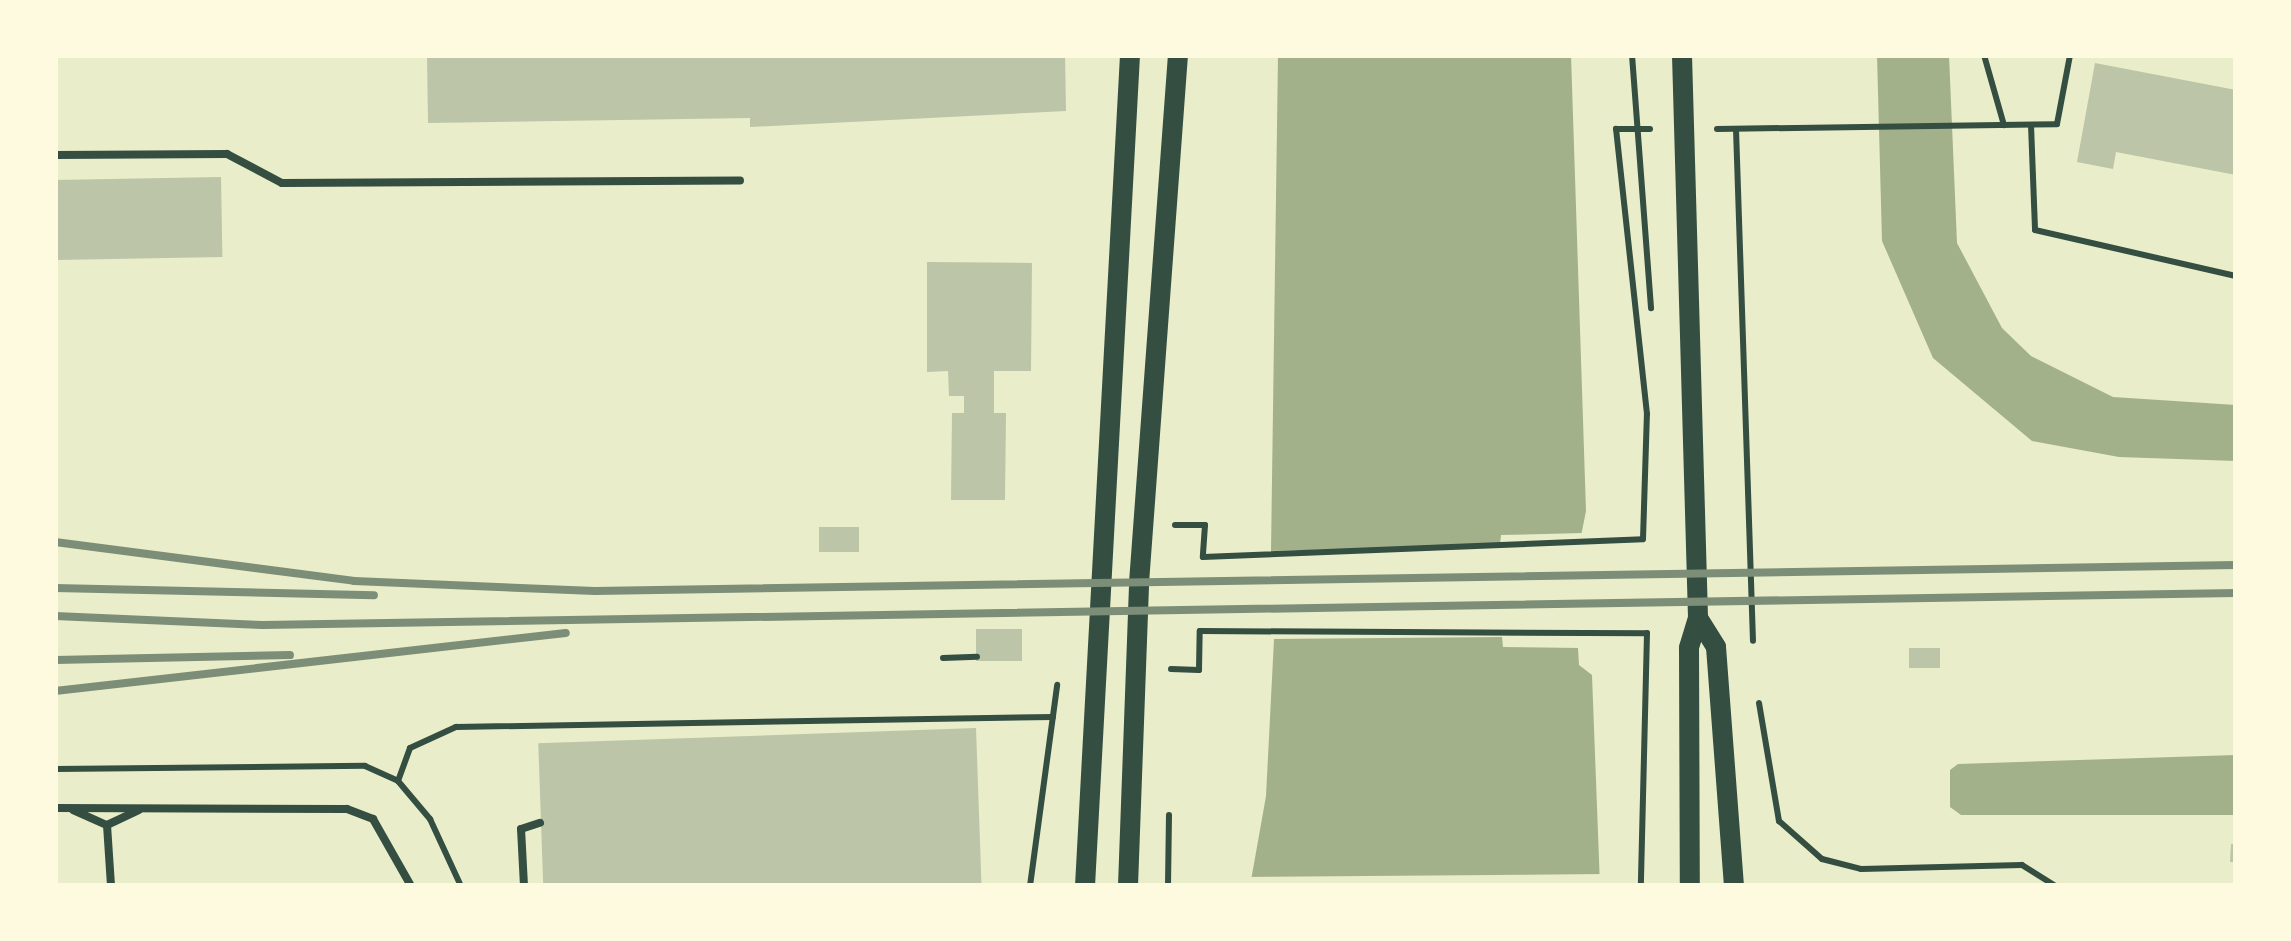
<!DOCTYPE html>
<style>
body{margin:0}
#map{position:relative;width:2291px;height:941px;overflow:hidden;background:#e9edc9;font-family:"Noto Sans",sans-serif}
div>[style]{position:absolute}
.water>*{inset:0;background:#a3b18a}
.pier>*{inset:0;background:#e9edc9}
.building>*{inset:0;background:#bcc5a7;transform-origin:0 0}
.path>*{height:6px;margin:-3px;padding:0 3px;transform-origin:3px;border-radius:3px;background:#344e41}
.service>*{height:8px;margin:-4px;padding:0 4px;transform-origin:4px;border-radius:4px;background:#344e41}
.secondary>*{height:20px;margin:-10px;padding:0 10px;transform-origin:10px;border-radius:10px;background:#344e41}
.rail>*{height:8px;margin:-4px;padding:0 4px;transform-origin:4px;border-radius:4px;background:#7c8e77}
span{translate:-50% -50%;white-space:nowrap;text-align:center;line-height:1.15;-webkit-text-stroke:8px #fefae0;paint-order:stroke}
.frame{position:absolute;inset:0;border:58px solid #fefae0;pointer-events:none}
</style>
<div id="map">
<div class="water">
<i style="clip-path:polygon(1278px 55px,1571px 55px,1586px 511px,1578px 551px,1528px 549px,1530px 634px,1577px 631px,1579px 665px,1592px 675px,1600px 886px,1250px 886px,1266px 796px,1274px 639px,1309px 636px,1309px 551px,1271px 551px)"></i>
<i style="clip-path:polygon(1877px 55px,1949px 55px,1957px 243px,2002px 328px,2031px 356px,2113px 397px,2236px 405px,2236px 461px,2119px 457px,2032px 441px,1933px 358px,1882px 241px)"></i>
<i style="clip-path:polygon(2236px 755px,2236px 815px,1961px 815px,1950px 807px,1950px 770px,1958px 764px)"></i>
</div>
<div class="pier">
<i style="clip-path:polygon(1583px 533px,1580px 555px,1533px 553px,1535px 629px,1579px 626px,1582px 648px,1503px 647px,1502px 637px,1269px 639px,1304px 632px,1304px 555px,1266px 551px,1500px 545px,1501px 535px)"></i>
<i style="clip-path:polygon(1605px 874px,1605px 886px,1246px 886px,1246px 877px)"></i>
</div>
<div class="building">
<i style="clip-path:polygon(427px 55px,1065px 55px,1066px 111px,750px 127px,750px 118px,428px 123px)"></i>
<i style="clip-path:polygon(2095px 63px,2236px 90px,2236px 175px,2116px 152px,2113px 169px,2077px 162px)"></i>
<i style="left:221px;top:177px;width:80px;height:166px;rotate:89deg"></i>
<i style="clip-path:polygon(927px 262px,1032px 263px,1031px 371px,994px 371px,994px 413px,1006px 413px,1005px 500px,951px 500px,952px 413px,964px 413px,964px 396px,949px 396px,948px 371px,927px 372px)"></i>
<i style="left:819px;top:527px;width:40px;height:25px"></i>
<i style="left:1022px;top:629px;width:32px;height:46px;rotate:90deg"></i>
<i style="left:1909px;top:648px;width:31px;height:20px"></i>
<i style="left:976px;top:728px;width:158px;height:438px;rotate:88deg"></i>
<i style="clip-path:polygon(2231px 844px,2236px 844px,2236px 862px,2230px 862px)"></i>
</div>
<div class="path">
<i style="left:1632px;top:55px;width:254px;rotate:85.7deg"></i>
<i style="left:1984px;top:55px;width:73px;rotate:74.1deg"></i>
<i style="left:2031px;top:125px;width:105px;rotate:87.8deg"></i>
<i style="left:2035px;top:230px;width:206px;rotate:12.9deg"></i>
<i style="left:1717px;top:129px;width:340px;rotate:-0.8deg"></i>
<i style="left:2057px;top:124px;width:70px;rotate:-79.3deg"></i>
<i style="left:1736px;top:129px;width:512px;rotate:88.1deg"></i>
<i style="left:1175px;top:525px;width:30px"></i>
<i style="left:1205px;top:525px;width:32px;rotate:94deg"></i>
<i style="left:1203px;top:557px;width:440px;rotate:-2.3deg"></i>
<i style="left:1643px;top:539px;width:125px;rotate:-88.2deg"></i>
<i style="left:1647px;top:414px;width:287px;rotate:-96.2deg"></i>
<i style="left:1616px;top:129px;width:34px"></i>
<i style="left:943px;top:658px;width:34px;rotate:-2deg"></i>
<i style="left:1171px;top:669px;width:28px;rotate:2deg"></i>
<i style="left:1199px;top:670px;width:39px;rotate:-89deg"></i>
<i style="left:1200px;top:631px;width:447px;rotate:0.3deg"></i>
<i style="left:1647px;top:633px;width:253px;rotate:91.4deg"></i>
<i style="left:1759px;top:703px;width:120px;rotate:80.4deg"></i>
<i style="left:1779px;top:821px;width:57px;rotate:41.5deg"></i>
<i style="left:1822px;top:859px;width:40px;rotate:14.4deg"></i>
<i style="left:1861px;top:869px;width:161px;rotate:-1.4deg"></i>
<i style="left:2022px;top:865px;width:40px;rotate:32deg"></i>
<i style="left:55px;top:769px;width:310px;rotate:-0.6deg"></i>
<i style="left:365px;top:766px;width:36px;rotate:24deg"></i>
<i style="left:398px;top:781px;width:50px;rotate:49.9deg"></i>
<i style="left:430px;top:819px;width:74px;rotate:65.2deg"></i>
<i style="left:398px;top:781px;width:35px;rotate:-70deg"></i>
<i style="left:410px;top:748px;width:51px;rotate:-24.5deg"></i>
<i style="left:456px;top:727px;width:597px;rotate:-0.96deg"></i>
<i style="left:1030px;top:886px;width:203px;rotate:-82.3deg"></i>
<i style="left:1168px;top:886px;width:71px;rotate:-89.2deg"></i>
</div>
<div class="service">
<i style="left:55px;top:155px;width:172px;rotate:-0.3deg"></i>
<i style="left:227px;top:154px;width:62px;rotate:27.8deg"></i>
<i style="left:282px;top:183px;width:458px;rotate:-0.3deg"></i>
<i style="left:55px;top:808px;width:292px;rotate:0.2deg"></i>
<i style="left:347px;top:809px;width:28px;rotate:21deg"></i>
<i style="left:373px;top:819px;width:77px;rotate:60.4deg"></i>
<i style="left:73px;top:810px;width:37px;rotate:24deg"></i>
<i style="left:107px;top:825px;width:61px;rotate:86.2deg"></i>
<i style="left:107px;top:825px;width:35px;rotate:-25deg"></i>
<i style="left:524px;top:886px;width:57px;rotate:-93deg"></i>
<i style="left:521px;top:829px;width:20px;rotate:-18deg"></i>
</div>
<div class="secondary">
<i style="left:1682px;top:55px;width:563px;rotate:88.37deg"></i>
<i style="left:1698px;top:618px;width:31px;rotate:107deg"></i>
<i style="left:1689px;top:648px;width:238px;rotate:89.8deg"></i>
<i style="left:1698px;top:618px;width:34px;rotate:58deg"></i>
<i style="left:1716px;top:647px;width:240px;rotate:85.7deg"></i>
<i style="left:1085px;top:886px;width:832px;rotate:-86.9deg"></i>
<i style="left:1128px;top:886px;width:303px;rotate:-87.9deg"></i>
<i style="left:1139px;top:583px;width:529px;rotate:-85.78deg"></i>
</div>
<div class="rail">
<i style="left:55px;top:542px;width:302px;rotate:7.4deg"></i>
<i style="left:354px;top:581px;width:241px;rotate:2.4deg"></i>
<i style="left:595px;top:591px;width:1641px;rotate:-0.91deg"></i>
<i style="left:55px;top:588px;width:319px;rotate:1.3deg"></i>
<i style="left:55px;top:616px;width:208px;rotate:2.5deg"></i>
<i style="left:263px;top:625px;width:1973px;rotate:-0.93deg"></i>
<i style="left:55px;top:660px;width:235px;rotate:-1.2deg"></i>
<i style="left:55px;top:691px;width:514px;rotate:-6.48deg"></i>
</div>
<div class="frame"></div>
</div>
